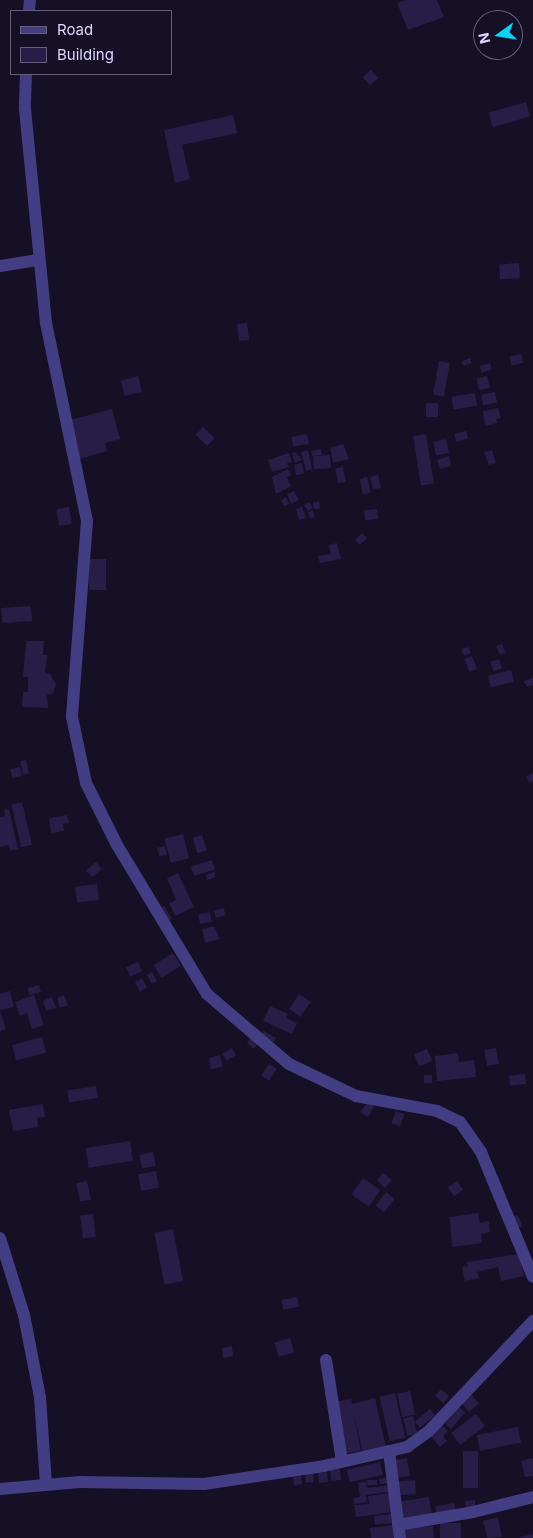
<!DOCTYPE html>
<style>
body{margin:0}
#map{position:relative;width:533px;height:1538px;overflow:hidden;background:#151026;font-family:Inter,sans-serif}
div>[style]{position:absolute}
.building>*{inset:0;background:#271d46;transform-origin:0 0}
.minor>*{height:12px;margin:-6px;padding:0 6px;transform-origin:6px;border-radius:6px;background:#433d83}
span{translate:-50% -50%;white-space:nowrap;text-align:center;line-height:1.15;-webkit-text-stroke:4px #151026;paint-order:stroke}
.legend{position:absolute;left:10px;top:10px;width:162px;height:65px;box-sizing:border-box;background:#151026;border:1px solid #655f7c;margin:0;padding:6px 9px;list-style:none;font-size:15px;color:#ddd6fe}
.legend li{display:flex;align-items:center;gap:10px;height:25px}
.legend b{width:25px;border:1px solid #655f7c}
.north{position:absolute;left:473px;top:10px;width:50px;height:50px;box-sizing:border-box;background:#151026;border:1px solid #655f7c;border-radius:50%;rotate:257deg;font-size:14px;font-weight:700;line-height:20px;text-align:center;color:#ddd6fe}
.north::after{content:'';display:block;margin:auto;width:18px;height:22px;background:#09d1f7;clip-path:polygon(50% 0,100% 100%,50% 72%,0 100%)}
</style>
<div id="map">
<div class="building">
<i style="clip-path:polygon(406px 0,437px 0,444px 17px,408px 30px,397px 3px)"></i>
<i style="left:371px;top:70px;width:11px;height:11px;rotate:49deg"></i>
<i style="left:526px;top:102px;width:15px;height:39px;rotate:74deg"></i>
<i style="clip-path:polygon(233px 115px,237px 133px,182px 145px,190px 179px,175px 183px,164px 130px)"></i>
<i style="left:519px;top:263px;width:15px;height:20px;rotate:86deg"></i>
<i style="left:247px;top:323px;width:17px;height:10px;rotate:83deg"></i>
<i style="left:521px;top:354px;width:9px;height:12px;rotate:77deg"></i>
<i style="left:470px;top:358px;width:5px;height:9px;rotate:68deg"></i>
<i style="left:439px;top:361px;width:11px;height:34px;rotate:10deg"></i>
<i style="left:490px;top:363px;width:7px;height:11px;rotate:74deg"></i>
<i style="left:138px;top:376px;width:16px;height:18px;rotate:75deg"></i>
<i style="left:487px;top:376px;width:12px;height:11px;rotate:76deg"></i>
<i style="left:495px;top:392px;width:11px;height:14px;rotate:80deg"></i>
<i style="left:475px;top:393px;width:13px;height:24px;rotate:81deg"></i>
<i style="left:426px;top:403px;width:12px;height:14px"></i>
<i style="clip-path:polygon(498px 408px,501px 418px,496px 419px,497px 423px,485px 426px,483px 411px)"></i>
<i style="clip-path:polygon(112px 409px,120px 439px,105px 443px,107px 451px,80px 459px,70px 420px)"></i>
<i style="left:203px;top:427px;width:16px;height:11px;rotate:43deg"></i>
<i style="left:466px;top:431px;width:8px;height:12px;rotate:76deg"></i>
<i style="left:307px;top:434px;width:10px;height:16px;rotate:79deg"></i>
<i style="left:426px;top:434px;width:50px;height:13px;rotate:81deg"></i>
<i style="left:446px;top:439px;width:14px;height:13px;rotate:78deg"></i>
<i style="clip-path:polygon(343px 444px,349px 459px,333px 463px,330px 448px)"></i>
<i style="clip-path:polygon(321px 449px,322px 455px,312px 456px,311px 451px)"></i>
<i style="clip-path:polygon(308px 450px,312px 469px,306px 471px,301px 452px)"></i>
<i style="clip-path:polygon(492px 450px,496px 463px,489px 465px,484px 452px)"></i>
<i style="clip-path:polygon(296px 452px,302px 460px,295px 463px,292px 453px)"></i>
<i style="clip-path:polygon(289px 453px,292px 462px,287px 463px,289px 467px,272px 472px,268px 460px)"></i>
<i style="left:330px;top:455px;width:13px;height:17px;rotate:86deg"></i>
<i style="clip-path:polygon(449px 456px,451px 466px,440px 469px,437px 460px)"></i>
<i style="left:302px;top:463px;width:11px;height:8px;rotate:80deg"></i>
<i style="left:343px;top:467px;width:15px;height:8px;rotate:79deg"></i>
<i style="clip-path:polygon(288px 469px,291px 475px,287px 477px,291px 486px,276px 494px,272px 477px)"></i>
<i style="left:378px;top:475px;width:13px;height:8px;rotate:77deg"></i>
<i style="left:367px;top:477px;width:16px;height:8px;rotate:76deg"></i>
<i style="clip-path:polygon(294px 491px,299px 500px,291px 504px,287px 494px)"></i>
<i style="clip-path:polygon(286px 497px,289px 504px,284px 506px,281px 500px)"></i>
<i style="clip-path:polygon(319px 501px,320px 508px,314px 509px,313px 503px)"></i>
<i style="left:309px;top:502px;width:7px;height:6px;rotate:56deg"></i>
<i style="left:69px;top:507px;width:17px;height:13px;rotate:80deg"></i>
<i style="clip-path:polygon(302px 507px,306px 518px,299px 520px,296px 509px)"></i>
<i style="left:377px;top:509px;width:10px;height:13px;rotate:84deg"></i>
<i style="clip-path:polygon(313px 511px,315px 517px,310px 518px,308px 512px)"></i>
<i style="left:362px;top:533px;width:7px;height:10px;rotate:45deg"></i>
<i style="clip-path:polygon(337px 543px,341px 559px,320px 563px,318px 556px,331px 554px,329px 545px)"></i>
<i style="left:89px;top:559px;width:17px;height:31px"></i>
<i style="left:31px;top:606px;width:15px;height:30px;rotate:86deg"></i>
<i style="clip-path:polygon(26px 641px,44px 641px,43px 655px,47px 655px,45px 673px,50px 674px,56px 684px,53px 693px,47px 695px,48px 708px,22px 707px,23px 692px,28px 692px,28px 677px,23px 677px)"></i>
<i style="left:502px;top:644px;width:9px;height:6px;rotate:69deg"></i>
<i style="clip-path:polygon(468px 647px,471px 653px,464px 656px,461px 649px)"></i>
<i style="left:472px;top:656px;width:14px;height:8px;rotate:69deg"></i>
<i style="left:499px;top:659px;width:10px;height:9px;rotate:73deg"></i>
<i style="left:511px;top:670px;width:12px;height:24px;rotate:76deg"></i>
<i style="clip-path:polygon(533px 678px,533px 685px,527px 687px,524px 681px)"></i>
<i style="left:26px;top:760px;width:14px;height:6px;rotate:78deg"></i>
<i style="left:20px;top:767px;width:9px;height:10px;rotate:77deg"></i>
<i style="clip-path:polygon(533px 773px,533px 781px,530px 783px,526px 777px)"></i>
<i style="left:22px;top:802px;width:44px;height:11px;rotate:77deg"></i>
<i style="clip-path:polygon(9px 809px,18px 849px,10px 851px,8px 845px,0 847px,0 817px,5px 816px,4px 810px)"></i>
<i style="clip-path:polygon(67px 815px,69px 823px,63px 824px,64px 831px,51px 833px,49px 818px)"></i>
<i style="left:183px;top:834px;width:25px;height:19px;rotate:76deg"></i>
<i style="left:202px;top:835px;width:16px;height:10px;rotate:72deg"></i>
<i style="left:165px;top:846px;width:9px;height:8px;rotate:77deg"></i>
<i style="left:212px;top:860px;width:10px;height:22px;rotate:73deg"></i>
<i style="left:96px;top:862px;width:9px;height:13px;rotate:49deg"></i>
<i style="left:214px;top:872px;width:5px;height:9px;rotate:68deg"></i>
<i style="clip-path:polygon(178px 873px,194px 907px,175px 916px,169px 903px,176px 900px,167px 878px)"></i>
<i style="left:97px;top:884px;width:16px;height:22px;rotate:83deg"></i>
<i style="left:164px;top:906px;width:15px;height:6px;rotate:58deg"></i>
<i style="clip-path:polygon(224px 908px,225px 915px,216px 918px,214px 911px)"></i>
<i style="left:210px;top:912px;width:10px;height:12px;rotate:79deg"></i>
<i style="clip-path:polygon(214px 926px,220px 939px,205px 943px,202px 929px)"></i>
<i style="left:173px;top:953px;width:15px;height:23px;rotate:58deg"></i>
<i style="left:138px;top:962px;width:10px;height:13px;rotate:66deg"></i>
<i style="left:152px;top:972px;width:10px;height:6px;rotate:61deg"></i>
<i style="clip-path:polygon(142px 978px,147px 987px,140px 992px,135px 982px)"></i>
<i style="left:39px;top:985px;width:7px;height:12px;rotate:74deg"></i>
<i style="clip-path:polygon(10px 991px,14px 1007px,0 1010px,0 994px)"></i>
<i style="left:299px;top:994px;width:14px;height:18px;rotate:34deg"></i>
<i style="clip-path:polygon(34px 995px,44px 1025px,32px 1029px,27px 1013px,20px 1016px,15px 1002px)"></i>
<i style="clip-path:polygon(64px 995px,68px 1005px,60px 1008px,57px 998px)"></i>
<i style="clip-path:polygon(52px 997px,56px 1008px,46px 1011px,43px 1001px)"></i>
<i style="clip-path:polygon(270px 1006px,288px 1014px,286px 1018px,297px 1023px,292px 1034px,263px 1021px)"></i>
<i style="clip-path:polygon(0 1011px,6px 1029px,0 1031px)"></i>
<i style="left:264px;top:1031px;width:14px;height:9px;rotate:30deg"></i>
<i style="left:42px;top:1037px;width:16px;height:31px;rotate:75deg"></i>
<i style="clip-path:polygon(251px 1038px,259px 1043px,254px 1049px,247px 1043px)"></i>
<i style="left:232px;top:1048px;width:8px;height:11px;rotate:60deg"></i>
<i style="left:496px;top:1048px;width:16px;height:12px;rotate:79deg"></i>
<i style="left:427px;top:1049px;width:13px;height:14px;rotate:67deg"></i>
<i style="clip-path:polygon(458px 1053px,459px 1062px,474px 1060px,476px 1077px,437px 1081px,435px 1056px)"></i>
<i style="clip-path:polygon(220px 1055px,223px 1067px,211px 1069px,209px 1058px)"></i>
<i style="left:269px;top:1064px;width:9px;height:14px;rotate:32deg"></i>
<i style="left:525px;top:1074px;width:10px;height:16px;rotate:84deg"></i>
<i style="left:424px;top:1075px;width:8px;height:8px"></i>
<i style="left:96px;top:1086px;width:12px;height:29px;rotate:81deg"></i>
<i style="clip-path:polygon(368px 1102px,374px 1107px,368px 1117px,360px 1112px)"></i>
<i style="clip-path:polygon(43px 1104px,45px 1117px,37px 1118px,38px 1127px,13px 1131px,9px 1110px)"></i>
<i style="left:396px;top:1111px;width:9px;height:13px;rotate:21deg"></i>
<i style="left:130px;top:1141px;width:20px;height:45px;rotate:81deg"></i>
<i style="left:153px;top:1152px;width:14px;height:14px;rotate:78deg"></i>
<i style="left:156px;top:1171px;width:17px;height:18px;rotate:80deg"></i>
<i style="clip-path:polygon(383px 1173px,392px 1180px,385px 1188px,377px 1180px)"></i>
<i style="left:363px;top:1178px;width:21px;height:20px;rotate:35deg"></i>
<i style="left:87px;top:1181px;width:19px;height:11px;rotate:78deg"></i>
<i style="left:457px;top:1181px;width:11px;height:11px;rotate:56deg"></i>
<i style="left:386px;top:1192px;width:11px;height:17px;rotate:38deg"></i>
<i style="clip-path:polygon(478px 1213px,480px 1223px,489px 1221px,490px 1232px,481px 1234px,482px 1243px,452px 1247px,450px 1217px)"></i>
<i style="left:93px;top:1214px;width:23px;height:13px;rotate:83deg"></i>
<i style="left:518px;top:1215px;width:12px;height:9px;rotate:70deg"></i>
<i style="left:173px;top:1229px;width:53px;height:19px;rotate:79deg"></i>
<i style="clip-path:polygon(519px 1254px,524px 1276px,501px 1281px,498px 1267px,477px 1272px,479px 1278px,465px 1281px,462px 1267px,468px 1266px,467px 1262px)"></i>
<i style="left:297px;top:1297px;width:10px;height:16px;rotate:79deg"></i>
<i style="left:290px;top:1338px;width:15px;height:16px;rotate:74deg"></i>
<i style="clip-path:polygon(232px 1346px,233px 1356px,223px 1358px,222px 1348px)"></i>
<i style="left:441px;top:1389px;width:11px;height:9px;rotate:41deg"></i>
<i style="left:410px;top:1391px;width:24px;height:13px;rotate:78deg"></i>
<i style="left:395px;top:1393px;width:46px;height:16px;rotate:77deg"></i>
<i style="left:472px;top:1395px;width:11px;height:13px;rotate:52deg"></i>
<i style="clip-path:polygon(375px 1398px,386px 1448px,363px 1453px,354px 1415px,361px 1451px,345px 1454px,335px 1402px,351px 1399px,352px 1404px)"></i>
<i style="left:459px;top:1407px;width:8px;height:22px;rotate:40deg"></i>
<i style="left:430px;top:1409px;width:8px;height:20px;rotate:50deg"></i>
<i style="left:476px;top:1414px;width:15px;height:31px;rotate:53deg"></i>
<i style="left:413px;top:1416px;width:18px;height:10px;rotate:77deg"></i>
<i style="clip-path:polygon(442px 1425px,448px 1431px,443px 1436px,447px 1441px,440px 1447px,430px 1435px)"></i>
<i style="left:518px;top:1427px;width:16px;height:42px;rotate:79deg"></i>
<i style="left:463px;top:1451px;width:15px;height:37px"></i>
<i style="left:407px;top:1458px;width:18px;height:12px;rotate:81deg"></i>
<i style="clip-path:polygon(533px 1458px,533px 1476px,525px 1477px,521px 1461px)"></i>
<i style="left:380px;top:1462px;width:13px;height:34px;rotate:77deg"></i>
<i style="left:340px;top:1469px;width:11px;height:10px;rotate:85deg"></i>
<i style="left:327px;top:1472px;width:10px;height:9px;rotate:84deg"></i>
<i style="left:313px;top:1473px;width:9px;height:8px;rotate:84deg"></i>
<i style="left:301px;top:1476px;width:8px;height:8px;rotate:83deg"></i>
<i style="clip-path:polygon(388px 1477px,389px 1483px,380px 1484px,379px 1479px)"></i>
<i style="left:377px;top:1480px;width:5px;height:10px;rotate:90deg"></i>
<i style="left:415px;top:1480px;width:14px;height:18px;rotate:86deg"></i>
<i style="clip-path:polygon(366px 1482px,367px 1488px,389px 1485px,390px 1492px,366px 1495px,367px 1502px,354px 1504px,353px 1498px,360px 1497px,358px 1483px)"></i>
<i style="clip-path:polygon(390px 1493px,393px 1512px,356px 1517px,354px 1505px,369px 1504px,368px 1496px)"></i>
<i style="left:429px;top:1497px;width:20px;height:29px;rotate:81deg"></i>
<i style="left:475px;top:1500px;width:9px;height:10px;rotate:84deg"></i>
<i style="left:454px;top:1503px;width:10px;height:19px;rotate:79deg"></i>
<i style="left:392px;top:1514px;width:9px;height:18px;rotate:84deg"></i>
<i style="clip-path:polygon(498px 1517px,502px 1537px,487px 1538px,483px 1521px)"></i>
<i style="left:440px;top:1523px;width:21px;height:15px"></i>
<i style="clip-path:polygon(394px 1525px,396px 1538px,371px 1538px,370px 1528px)"></i>
<i style="left:433px;top:1526px;width:12px;height:29px;rotate:85deg"></i>
<i style="clip-path:polygon(533px 1534px,533px 1538px,520px 1538px,520px 1537px)"></i>
</div>
<div class="minor">
<i style="left:29px;top:11px;width:11px;rotate:-85deg"></i>
<i style="left:26px;top:74px;width:35px;rotate:92deg"></i>
<i style="left:25px;top:109px;width:215px;rotate:84.4deg"></i>
<i style="left:46px;top:323px;width:202px;rotate:78.3deg"></i>
<i style="left:87px;top:521px;width:197px;rotate:94.4deg"></i>
<i style="left:72px;top:717px;width:67px;rotate:78deg"></i>
<i style="left:86px;top:783px;width:69px;rotate:63.4deg"></i>
<i style="left:117px;top:845px;width:174px;rotate:58.9deg"></i>
<i style="left:207px;top:994px;width:108px;rotate:40.5deg"></i>
<i style="left:289px;top:1064px;width:74px;rotate:25.5deg"></i>
<i style="left:356px;top:1096px;width:82px;rotate:10.5deg"></i>
<i style="left:437px;top:1111px;width:25px;rotate:26deg"></i>
<i style="left:460px;top:1122px;width:37px;rotate:55deg"></i>
<i style="left:481px;top:1152px;width:135px;rotate:67.4deg"></i>
<i style="left:0;top:266px;width:39px;rotate:-9deg"></i>
<i style="left:0;top:1238px;width:81px;rotate:72.7deg"></i>
<i style="left:24px;top:1315px;width:84px;rotate:79deg"></i>
<i style="left:40px;top:1397px;width:88px;rotate:86.1deg"></i>
<i style="left:326px;top:1360px;width:102px;rotate:81deg"></i>
<i style="left:389px;top:1451px;width:88px;rotate:82.8deg"></i>
<i style="left:0;top:1489px;width:80px;rotate:-5deg"></i>
<i style="left:80px;top:1482px;width:124px;rotate:0.9deg"></i>
<i style="left:204px;top:1484px;width:121px;rotate:-8.5deg"></i>
<i style="left:324px;top:1466px;width:85px;rotate:-12.9deg"></i>
<i style="left:407px;top:1447px;width:26px;rotate:-36deg"></i>
<i style="left:428px;top:1432px;width:153px;rotate:-46.6deg"></i>
<i style="left:398px;top:1525px;width:76px;rotate:-9.8deg"></i>
<i style="left:473px;top:1512px;width:62px;rotate:-14deg"></i>
</div>
<ul class="legend">
<li><b style="height:6px;background:#433d83"></b>Road</li>
<li><b style="height:14px;background:#271d46"></b>Building</li>
</ul>
<div class="north">N</div>
</div>
